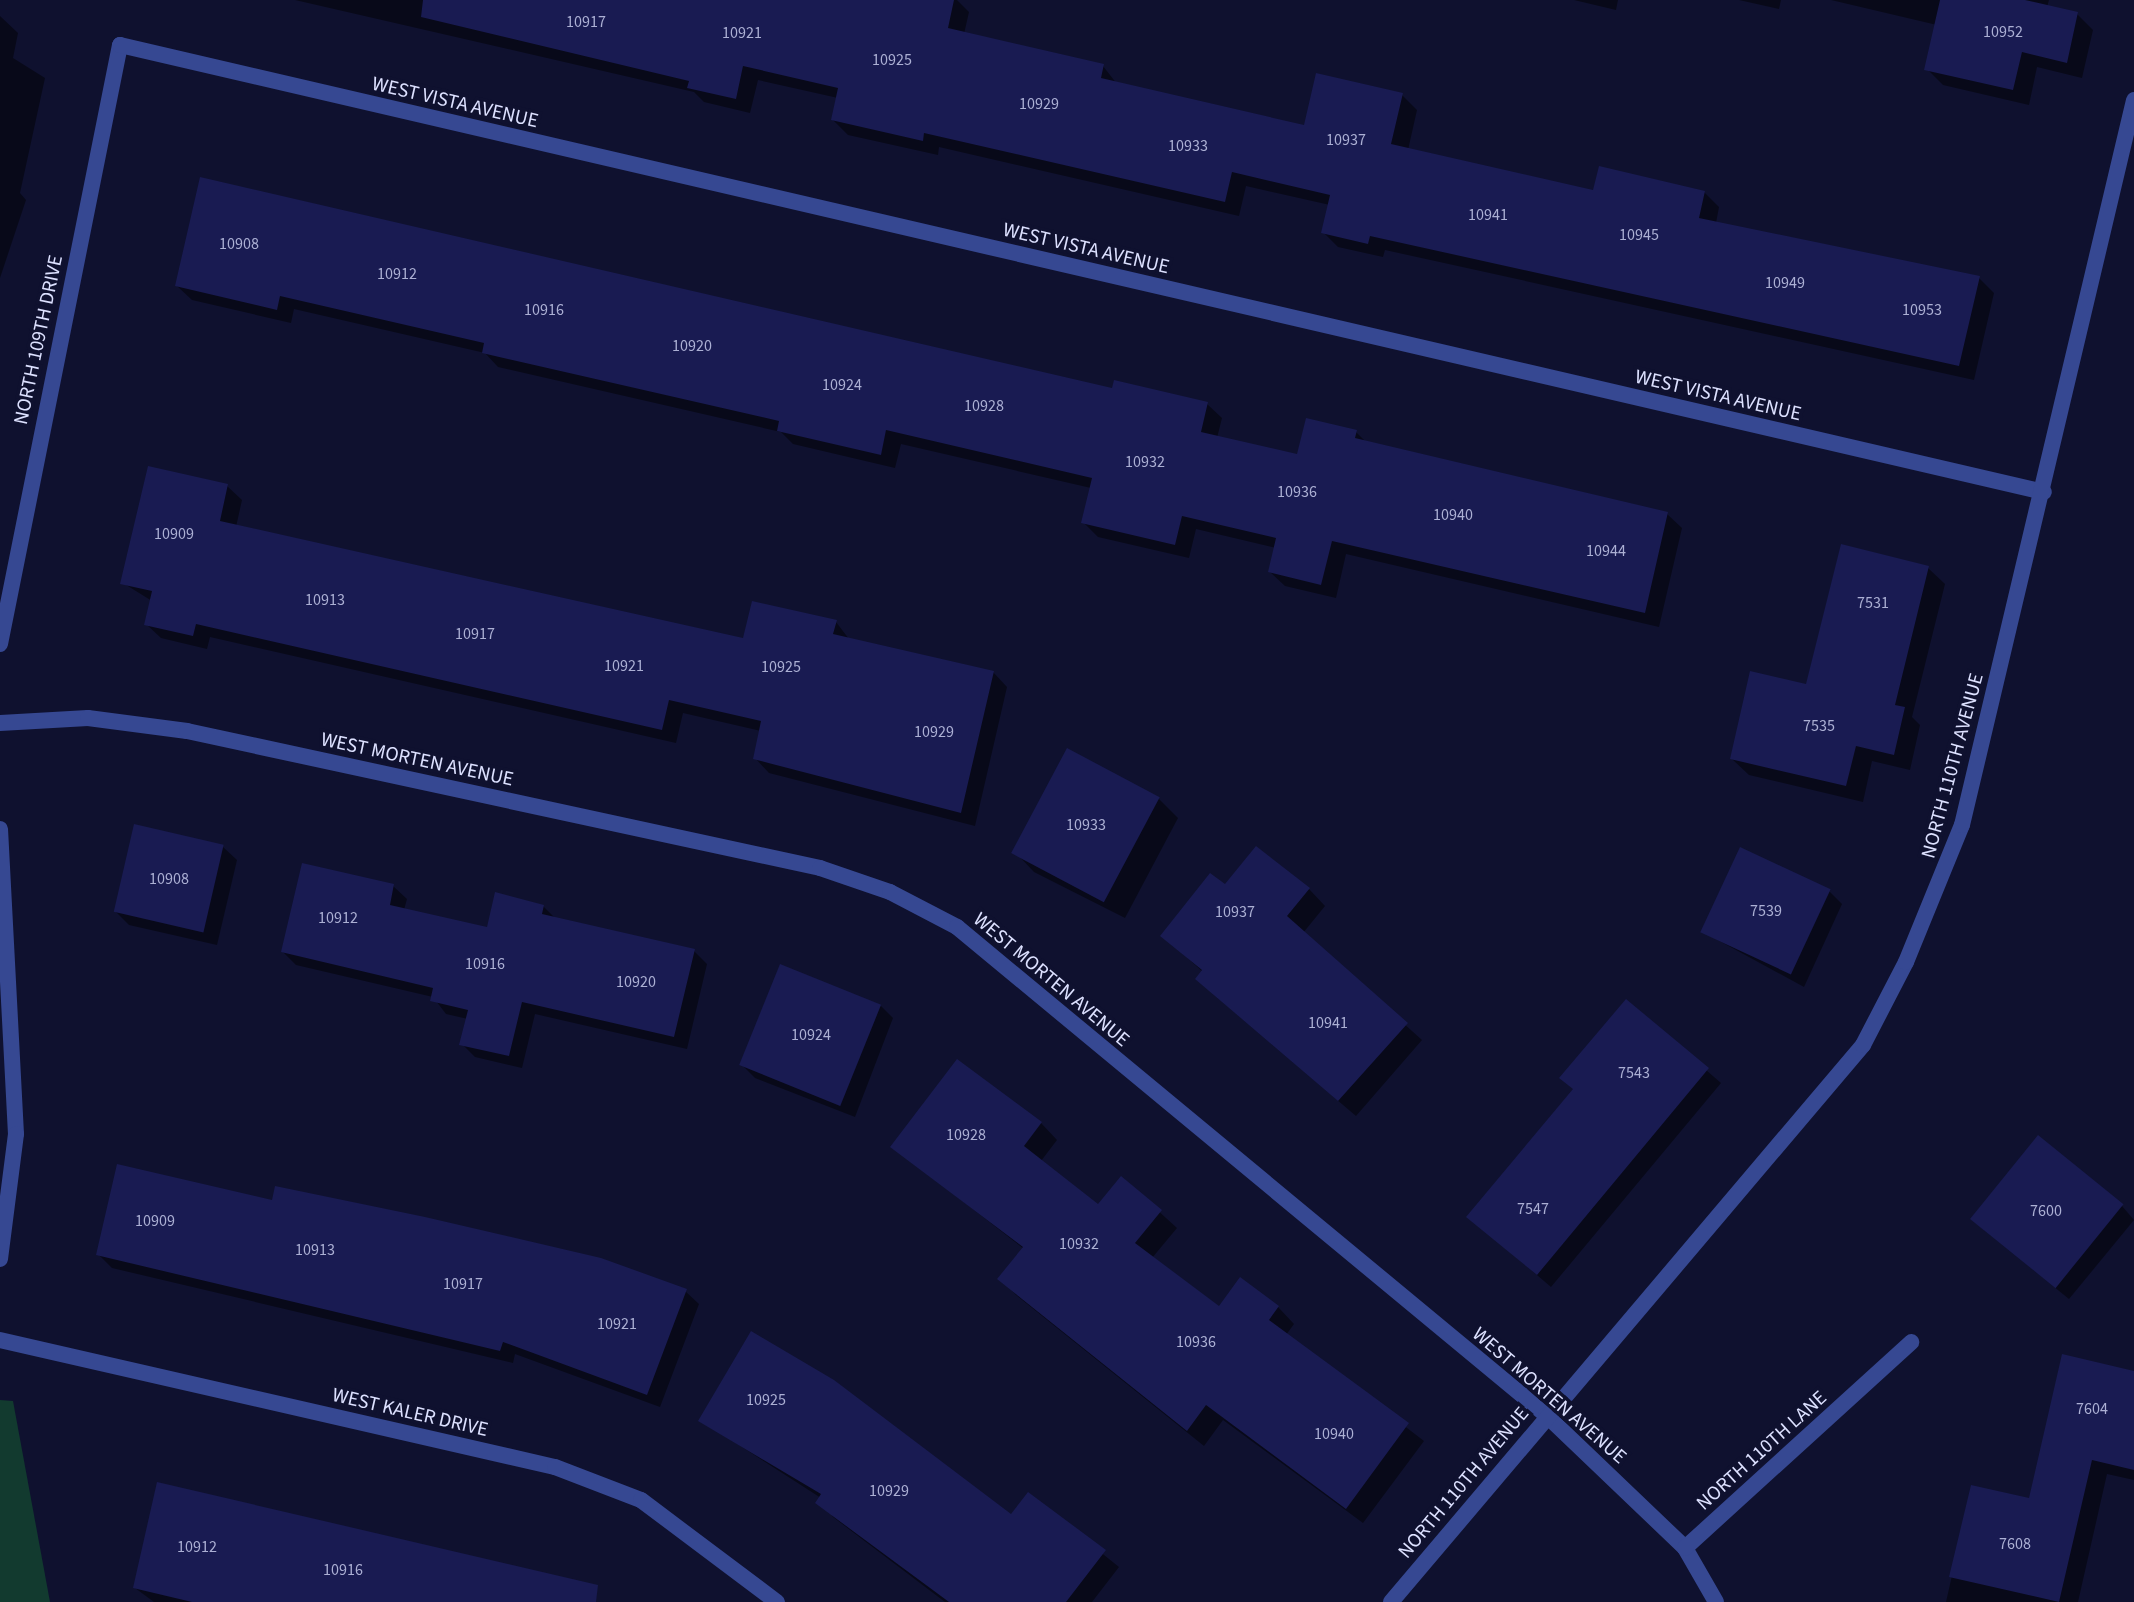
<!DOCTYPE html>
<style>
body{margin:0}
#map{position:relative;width:2134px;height:1602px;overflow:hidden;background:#0f112f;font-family:"Source Sans 3",sans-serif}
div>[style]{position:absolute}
.green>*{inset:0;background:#123a2f}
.shadow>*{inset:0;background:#0007}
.building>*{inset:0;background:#191b52;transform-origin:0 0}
.minor>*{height:16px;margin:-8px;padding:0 8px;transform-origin:8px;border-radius:8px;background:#364892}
span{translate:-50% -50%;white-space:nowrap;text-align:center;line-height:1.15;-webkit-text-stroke:7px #0f112f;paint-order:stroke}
.number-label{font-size:16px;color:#acb0d4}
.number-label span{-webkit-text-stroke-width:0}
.street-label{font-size:20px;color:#dde1ff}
</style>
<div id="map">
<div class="green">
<i style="clip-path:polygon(0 1400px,13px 1401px,50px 1602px,0 1602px)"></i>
</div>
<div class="shadow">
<i style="clip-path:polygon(295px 0,957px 0,969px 12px,964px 34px,1103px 66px,1117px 84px,1305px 128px,1402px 95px,1417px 110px,1408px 150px,1595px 193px,1704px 192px,1719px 207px,1716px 223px,1979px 278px,1994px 293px,1974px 380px,1385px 250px,1383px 257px,1338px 247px,1323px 232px,1330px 205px,1246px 186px,1239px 216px,939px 147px,938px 155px,848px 135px,833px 120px,838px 98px,758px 80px,750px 113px,704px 102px,694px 92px)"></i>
<i style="clip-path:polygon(1574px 0,1618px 0,1616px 10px)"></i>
<i style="clip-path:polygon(1739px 0,1781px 0,1779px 9px)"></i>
<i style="clip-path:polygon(1831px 0,2049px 0,2047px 7px,2077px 14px,2093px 30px,2082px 78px,2037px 67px,2029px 105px,1943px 85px,1927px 69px,1937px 25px)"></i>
<i style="clip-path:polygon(0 16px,18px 33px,13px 58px,45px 78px,20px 193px,26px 200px,0 278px)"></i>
<i style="clip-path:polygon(202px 180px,1114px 390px,1207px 404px,1222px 418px,1217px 438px,1299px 457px,1356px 432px,1366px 442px,1667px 514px,1682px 528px,1659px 627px,1346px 554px,1336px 598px,1285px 586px,1270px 572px,1276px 548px,1196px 529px,1189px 558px,1098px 537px,1083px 522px,1091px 488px,901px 444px,895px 468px,793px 444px,781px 432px,498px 367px,485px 353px,294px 309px,291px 323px,192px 300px,177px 286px)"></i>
<i style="clip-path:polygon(227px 486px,242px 500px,236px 527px,744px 641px,836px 622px,849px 639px,993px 672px,1007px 687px,975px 826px,769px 773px,755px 758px,761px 731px,683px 713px,676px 743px,210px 637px,207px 649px,161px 638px,146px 624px,152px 601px,123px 583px)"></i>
<i style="clip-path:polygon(1928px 568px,1945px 584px,1912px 717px,1920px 725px,1910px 770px,1872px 761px,1863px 802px,1749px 775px,1732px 759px)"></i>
<i style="clip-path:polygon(1159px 799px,1178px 818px,1125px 918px,1034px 872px,1015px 852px)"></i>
<i style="clip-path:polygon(223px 847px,237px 860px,217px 945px,129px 925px,116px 912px)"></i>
<i style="clip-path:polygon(393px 886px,407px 899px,404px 910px,488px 930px,543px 906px,556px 919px,694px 951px,707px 964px,687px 1049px,535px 1014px,522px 1068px,475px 1057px,462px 1044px,468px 1019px,446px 1014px,433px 997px,296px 965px,283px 952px)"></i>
<i style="clip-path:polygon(1225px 887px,1309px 889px,1325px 906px,1303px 933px,1422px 1040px,1356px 1116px,1214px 995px,1203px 972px,1163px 936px)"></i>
<i style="clip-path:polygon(1829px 891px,1842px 904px,1804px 987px,1703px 932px)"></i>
<i style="clip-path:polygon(1626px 1001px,1721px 1083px,1551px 1287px,1469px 1217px,1574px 1090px)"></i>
<i style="clip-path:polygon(880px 1005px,893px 1018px,855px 1117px,755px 1078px,742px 1065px)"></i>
<i style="clip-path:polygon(1041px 1123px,1057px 1140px,1041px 1161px,1098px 1207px,1122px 1178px,1177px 1228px,1152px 1258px,1219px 1309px,1278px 1307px,1294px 1324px,1286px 1335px,1424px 1441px,1363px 1523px,1223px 1420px,1204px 1446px,1016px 1295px,1000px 1278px,1024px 1249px,893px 1147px)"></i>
<i style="clip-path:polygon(274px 1202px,685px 1291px,699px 1304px,660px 1407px,515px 1354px,513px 1363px,112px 1268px,99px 1255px)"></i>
<i style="clip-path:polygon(2122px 1206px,2134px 1220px,2069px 1299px,1984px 1230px)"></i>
<i style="clip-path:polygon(2134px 1373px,2134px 1480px,2107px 1474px,2078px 1602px,1946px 1602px,1972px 1487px,2030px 1501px)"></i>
<i style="clip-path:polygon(700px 1420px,1011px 1516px,1028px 1494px,1119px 1567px,1092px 1602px,945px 1602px,833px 1517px,821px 1498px)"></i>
<i style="clip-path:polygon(135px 1588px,580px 1602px,154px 1602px)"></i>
</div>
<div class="building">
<i style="clip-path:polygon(423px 0,954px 0,948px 28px,1104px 64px,1101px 78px,1304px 125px,1316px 73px,1403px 93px,1391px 144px,1593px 190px,1599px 166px,1705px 191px,1699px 218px,1980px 276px,1959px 366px,1370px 236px,1368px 244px,1321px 233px,1330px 195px,1232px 172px,1225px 202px,924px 133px,923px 141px,831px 120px,838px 88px,743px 66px,736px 99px,687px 88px,689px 81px,421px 17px)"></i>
<i style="clip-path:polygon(1940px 0,2025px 0,2078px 12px,2067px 63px,2022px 52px,2013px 90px,1924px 70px)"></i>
<i style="clip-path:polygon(200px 177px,1112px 388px,1114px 380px,1208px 402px,1201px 432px,1297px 454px,1306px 418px,1357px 430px,1355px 438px,1668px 512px,1645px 613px,1332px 541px,1321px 585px,1268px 572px,1276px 538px,1182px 516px,1175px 545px,1081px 523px,1092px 478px,886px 430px,881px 455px,777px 431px,779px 421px,482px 353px,484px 343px,280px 296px,277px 310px,175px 286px)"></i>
<i style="clip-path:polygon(148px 466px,228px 484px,220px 521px,743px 638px,752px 601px,837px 620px,833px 634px,994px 671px,961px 813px,753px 759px,761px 721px,669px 700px,662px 730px,196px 624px,193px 636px,144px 625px,152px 591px,120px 584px)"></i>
<i style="clip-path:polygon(1841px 544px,1929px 566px,1895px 705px,1905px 707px,1894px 755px,1856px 746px,1846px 786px,1730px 759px,1750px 671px,1806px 684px)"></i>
<i style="left:1067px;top:748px;width:105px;height:119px;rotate:28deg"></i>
<i style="left:134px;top:824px;width:92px;height:90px;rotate:13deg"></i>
<i style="clip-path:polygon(1256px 846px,1310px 888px,1287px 916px,1408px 1023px,1338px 1101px,1195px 979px,1202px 970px,1160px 936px,1210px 873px,1225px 884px)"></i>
<i style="left:1740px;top:847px;width:100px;height:94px;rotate:25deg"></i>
<i style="clip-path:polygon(302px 863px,394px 884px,390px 905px,487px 927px,495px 892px,544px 905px,542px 914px,695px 949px,674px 1037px,522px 1002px,509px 1056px,459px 1045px,468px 1010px,430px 1001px,433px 988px,281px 952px)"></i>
<i style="left:780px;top:964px;width:109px;height:109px;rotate:22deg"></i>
<i style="clip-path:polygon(1626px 999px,1709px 1068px,1537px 1275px,1466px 1217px,1573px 1089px,1559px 1078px)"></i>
<i style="clip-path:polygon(957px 1059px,1042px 1122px,1024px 1146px,1098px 1204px,1121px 1176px,1162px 1210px,1135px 1243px,1219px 1306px,1240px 1277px,1279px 1306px,1269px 1320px,1409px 1423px,1346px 1509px,1206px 1405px,1187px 1431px,997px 1279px,1023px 1247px,890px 1147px)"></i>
<i style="left:2038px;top:1135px;width:110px;height:108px;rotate:39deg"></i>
<i style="clip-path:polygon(117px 1164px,272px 1200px,275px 1186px,425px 1217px,601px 1258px,687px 1289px,647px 1395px,503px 1342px,500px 1351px,96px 1255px)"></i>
<i style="clip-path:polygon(751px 1331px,834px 1380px,1011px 1514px,1028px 1492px,1106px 1550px,1066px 1602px,949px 1602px,815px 1503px,821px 1494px,698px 1421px)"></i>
<i style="clip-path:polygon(2062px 1354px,2134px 1371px,2134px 1470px,2092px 1460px,2059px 1602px,1949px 1577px,1971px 1485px,2029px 1498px)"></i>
<i style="clip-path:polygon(157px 1482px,598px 1585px,596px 1602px,192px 1602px,133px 1588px)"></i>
</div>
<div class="minor">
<i style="left:0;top:644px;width:611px;rotate:-78.67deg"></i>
<i style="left:120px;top:45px;width:1975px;rotate:13.08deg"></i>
<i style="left:0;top:723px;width:88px;rotate:-3.3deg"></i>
<i style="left:88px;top:718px;width:100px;rotate:7.5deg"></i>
<i style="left:187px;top:731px;width:648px;rotate:12.21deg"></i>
<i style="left:820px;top:868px;width:74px;rotate:18.9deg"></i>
<i style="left:890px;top:892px;width:76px;rotate:27.6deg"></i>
<i style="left:957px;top:927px;width:765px;rotate:39.64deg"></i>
<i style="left:1546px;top:1415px;width:192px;rotate:43.7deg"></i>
<i style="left:1685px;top:1548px;width:62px;rotate:60.1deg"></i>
<i style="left:0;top:829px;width:305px;rotate:87deg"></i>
<i style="left:16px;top:1134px;width:126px;rotate:97.3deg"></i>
<i style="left:0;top:1340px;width:569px;rotate:12.89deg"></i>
<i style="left:555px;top:1467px;width:92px;rotate:21deg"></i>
<i style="left:641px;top:1500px;width:170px;rotate:36.9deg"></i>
<i style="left:1685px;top:1548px;width:306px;rotate:-42.3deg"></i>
<i style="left:1391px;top:1602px;width:730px;rotate:-49.72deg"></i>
<i style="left:1863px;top:1045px;width:93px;rotate:-62.6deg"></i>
<i style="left:1906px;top:962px;width:148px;rotate:-67.8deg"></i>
<i style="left:1962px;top:825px;width:745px;rotate:-76.65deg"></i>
</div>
<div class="number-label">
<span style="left:586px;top:22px">10917</span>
<span style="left:2003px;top:32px">10952</span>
<span style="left:742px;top:33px">10921</span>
<span style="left:892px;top:60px">10925</span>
<span style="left:1039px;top:104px">10929</span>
<span style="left:1346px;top:140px">10937</span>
<span style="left:1188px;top:146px">10933</span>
<span style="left:1488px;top:215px">10941</span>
<span style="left:1639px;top:235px">10945</span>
<span style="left:239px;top:244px">10908</span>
<span style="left:397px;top:274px">10912</span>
<span style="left:1785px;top:283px">10949</span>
<span style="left:544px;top:310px">10916</span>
<span style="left:1922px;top:310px">10953</span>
<span style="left:692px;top:346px">10920</span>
<span style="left:842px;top:385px">10924</span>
<span style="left:984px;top:406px">10928</span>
<span style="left:1145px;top:462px">10932</span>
<span style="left:1297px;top:492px">10936</span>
<span style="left:1453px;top:515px">10940</span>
<span style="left:174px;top:534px">10909</span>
<span style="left:1606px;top:551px">10944</span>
<span style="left:325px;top:600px">10913</span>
<span style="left:1873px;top:603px">7531</span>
<span style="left:475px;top:634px">10917</span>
<span style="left:624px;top:666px">10921</span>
<span style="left:781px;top:667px">10925</span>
<span style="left:1819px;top:726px">7535</span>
<span style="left:934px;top:732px">10929</span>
<span style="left:1086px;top:825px">10933</span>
<span style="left:169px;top:879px">10908</span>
<span style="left:1766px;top:911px">7539</span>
<span style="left:1235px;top:912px">10937</span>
<span style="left:338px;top:918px">10912</span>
<span style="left:485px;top:964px">10916</span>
<span style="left:636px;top:982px">10920</span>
<span style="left:1328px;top:1023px">10941</span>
<span style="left:811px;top:1035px">10924</span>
<span style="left:1634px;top:1073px">7543</span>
<span style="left:966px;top:1135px">10928</span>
<span style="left:1533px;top:1209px">7547</span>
<span style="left:2046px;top:1211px">7600</span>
<span style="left:155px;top:1221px">10909</span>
<span style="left:1079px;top:1244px">10932</span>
<span style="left:315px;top:1250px">10913</span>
<span style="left:463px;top:1284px">10917</span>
<span style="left:617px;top:1324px">10921</span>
<span style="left:1196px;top:1342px">10936</span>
<span style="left:766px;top:1400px">10925</span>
<span style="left:2092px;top:1409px">7604</span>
<span style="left:1334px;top:1434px">10940</span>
<span style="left:889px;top:1491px">10929</span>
<span style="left:2015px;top:1544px">7608</span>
<span style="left:197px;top:1547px">10912</span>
<span style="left:343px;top:1570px">10916</span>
</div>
<div class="street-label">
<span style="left:455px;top:103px;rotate:13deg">WEST VISTA AVENUE</span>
<span style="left:1086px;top:249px;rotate:13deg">WEST VISTA AVENUE</span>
<span style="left:39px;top:340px;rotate:-78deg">NORTH 109TH DRIVE</span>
<span style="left:1718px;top:396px;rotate:13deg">WEST VISTA AVENUE</span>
<span style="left:417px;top:760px;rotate:12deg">WEST MORTEN AVENUE</span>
<span style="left:1953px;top:766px;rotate:-75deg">NORTH 110TH AVENUE</span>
<span style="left:1051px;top:980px;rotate:40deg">WEST MORTEN AVENUE</span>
<span style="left:1549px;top:1396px;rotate:41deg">WEST MORTEN AVENUE</span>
<span style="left:410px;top:1413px;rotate:13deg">WEST KALER DRIVE</span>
<span style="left:1762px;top:1451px;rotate:-42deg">NORTH 110TH LANE</span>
<span style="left:1464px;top:1483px;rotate:-50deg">NORTH 110TH AVENUE</span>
</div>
</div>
